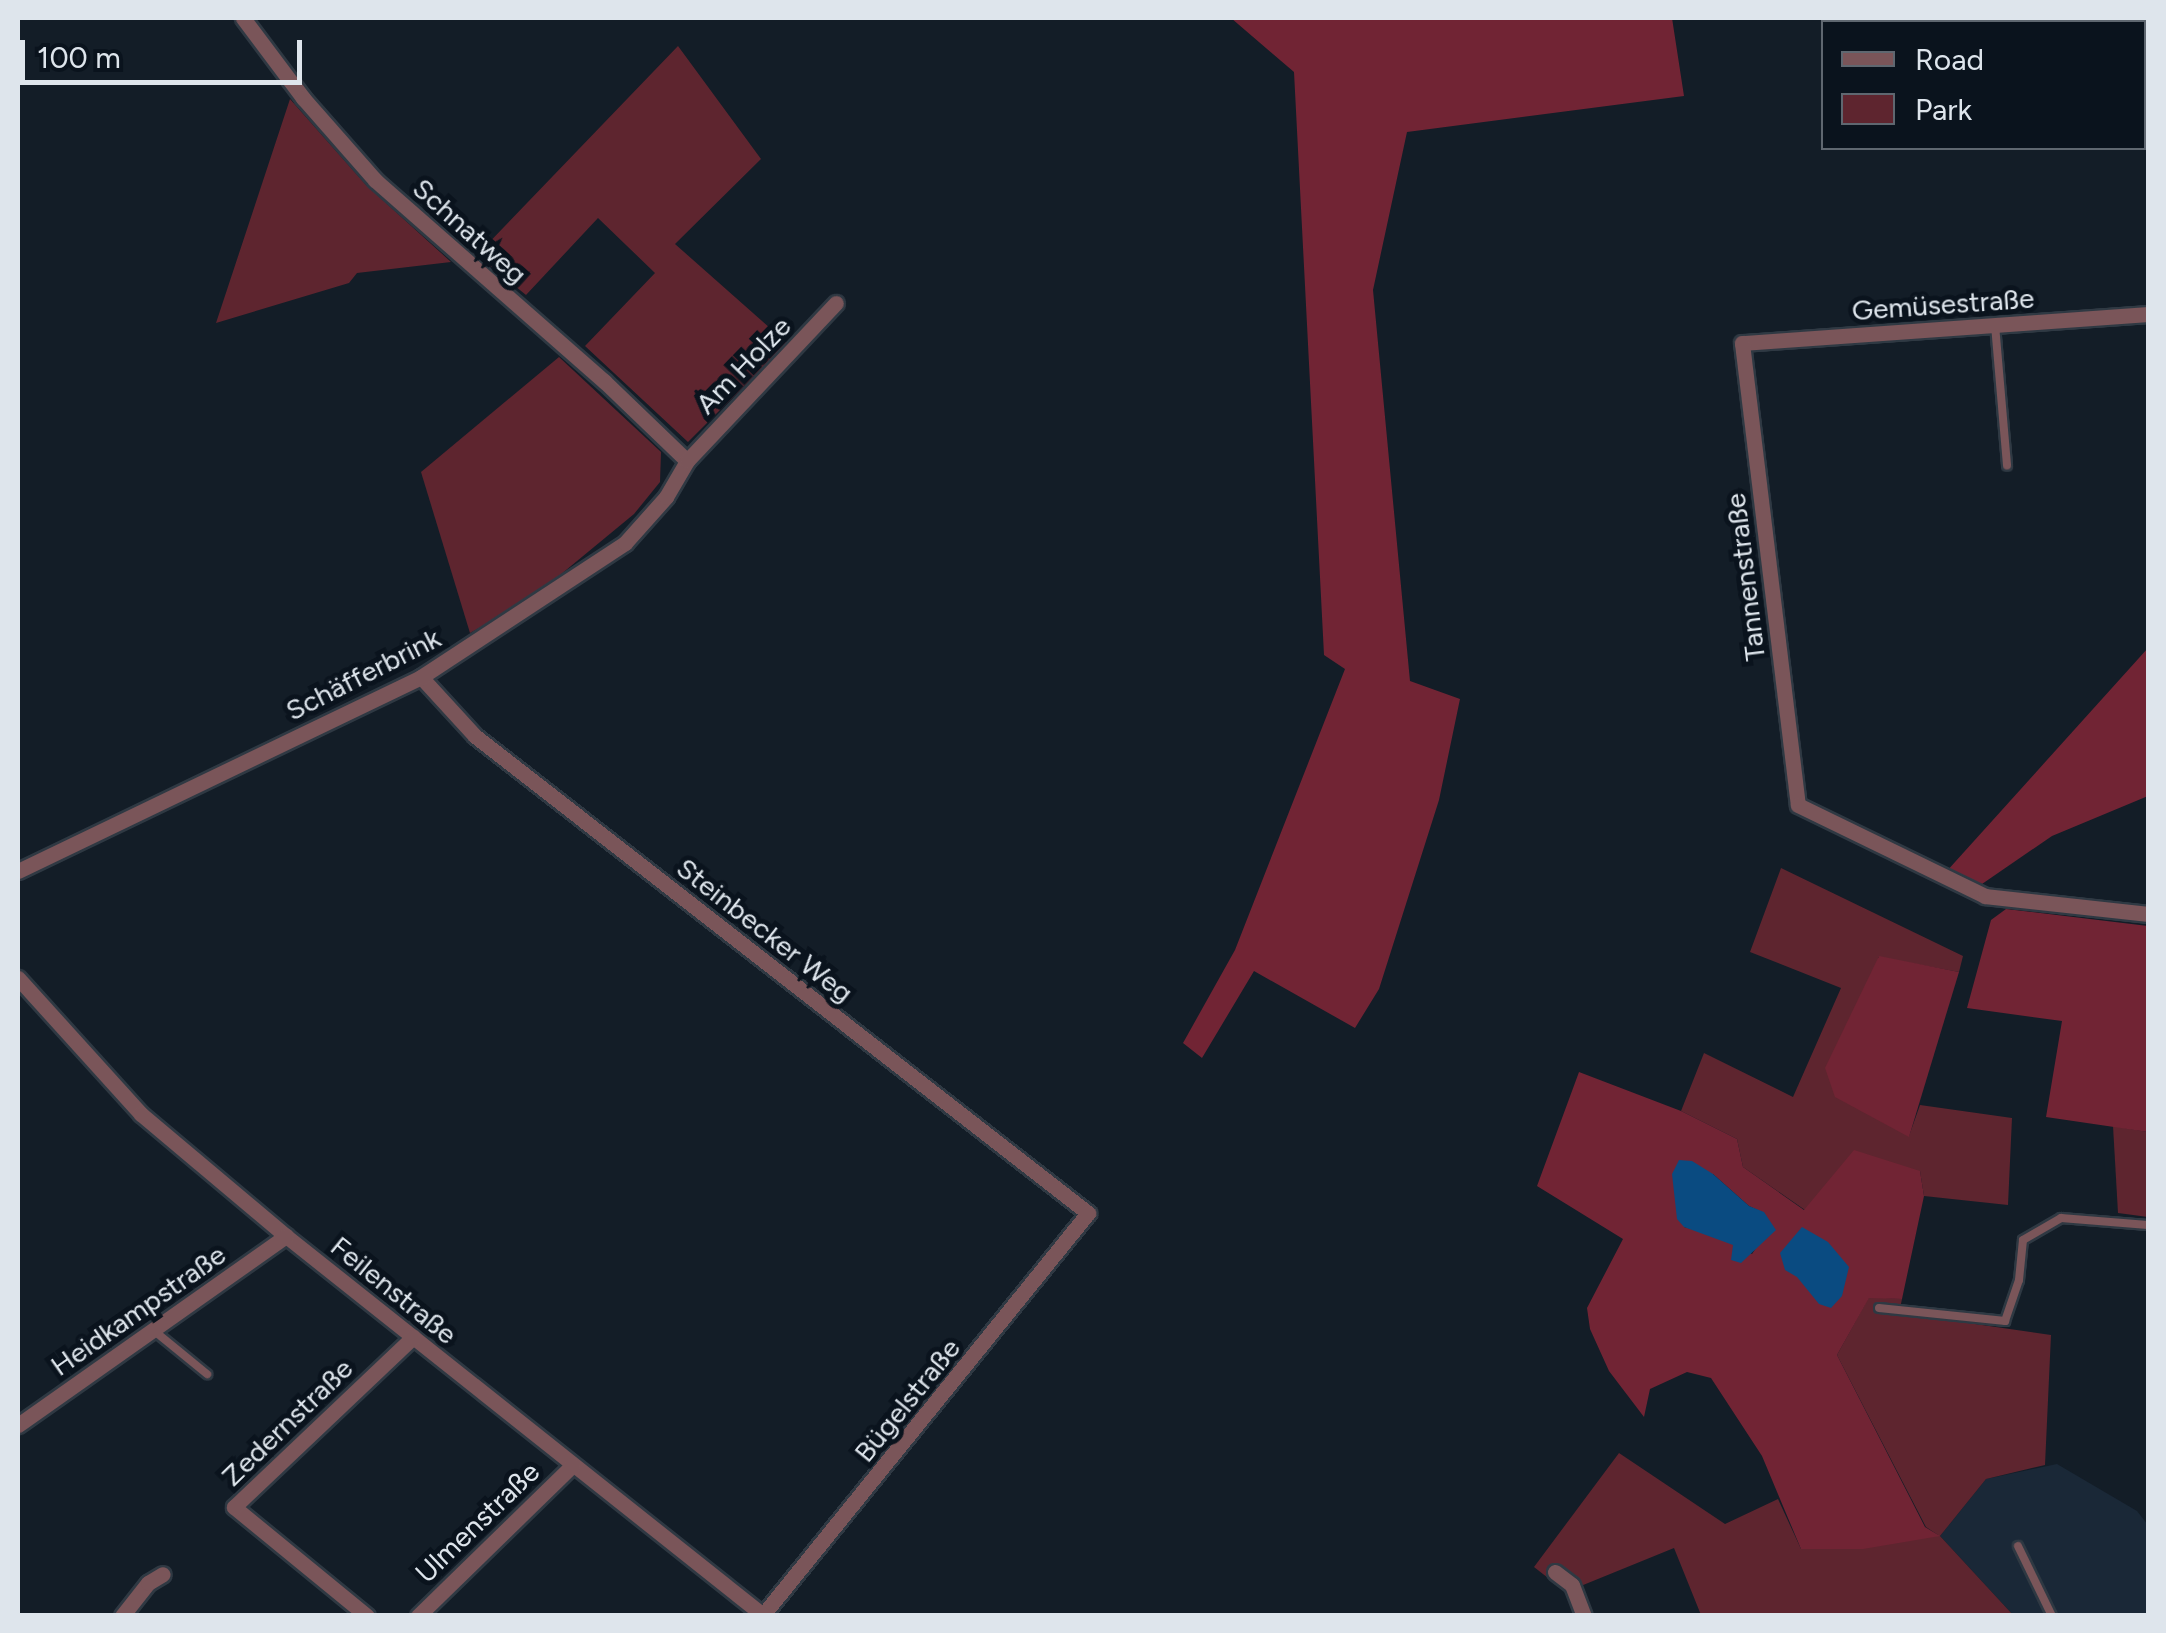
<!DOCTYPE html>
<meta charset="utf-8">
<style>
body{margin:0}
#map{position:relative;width:2166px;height:1633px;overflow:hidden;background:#131d27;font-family:Figtree,sans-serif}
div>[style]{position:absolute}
.built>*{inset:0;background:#1a2837}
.green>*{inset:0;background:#5e252f}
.forest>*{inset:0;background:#712434}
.water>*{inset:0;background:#0a4b81}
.roads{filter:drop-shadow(2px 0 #2f3943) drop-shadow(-2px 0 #2f3943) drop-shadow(0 2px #2f3943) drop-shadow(0 -2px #2f3943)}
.service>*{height:8px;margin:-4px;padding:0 4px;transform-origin:4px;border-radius:4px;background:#7a5559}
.minor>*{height:15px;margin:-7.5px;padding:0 7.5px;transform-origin:7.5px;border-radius:7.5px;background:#7a5559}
span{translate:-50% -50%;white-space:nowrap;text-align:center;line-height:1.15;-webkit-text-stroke:10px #0a131d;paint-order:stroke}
.street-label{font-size:28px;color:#dee5ec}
.frame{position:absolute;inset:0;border:20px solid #dee5ec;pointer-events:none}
.legend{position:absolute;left:1821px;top:20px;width:325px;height:130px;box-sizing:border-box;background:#0a131d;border:2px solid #5f6770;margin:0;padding:12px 18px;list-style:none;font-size:30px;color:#dee5ec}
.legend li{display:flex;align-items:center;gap:20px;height:50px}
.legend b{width:50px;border:2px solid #5f6770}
.scale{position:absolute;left:20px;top:40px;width:282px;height:45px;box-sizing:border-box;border:5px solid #dee5ec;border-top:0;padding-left:12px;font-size:30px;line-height:35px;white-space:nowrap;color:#dee5ec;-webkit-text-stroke:8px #0a131d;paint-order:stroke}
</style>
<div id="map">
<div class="built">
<i style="clip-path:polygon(2057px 1464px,2137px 1511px,2148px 1525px,2148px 1615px,2013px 1615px,1940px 1536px,1986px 1479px)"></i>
</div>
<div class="green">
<i style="clip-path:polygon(678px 46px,761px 159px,675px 244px,787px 343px,688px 442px,585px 346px,655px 273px,598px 218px,526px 295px,477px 255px)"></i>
<i style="clip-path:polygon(290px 99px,366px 185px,451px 262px,357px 273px,349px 283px,216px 323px)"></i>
<i style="clip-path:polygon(559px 357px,661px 452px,660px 482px,634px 514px,531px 599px,470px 633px,421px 472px)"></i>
<i style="clip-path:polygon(1781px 868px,1963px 956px,1959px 972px,1878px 957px,1909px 1136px,1920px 1105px,2012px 1118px,2008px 1205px,1924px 1196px,1920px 1171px,1805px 1210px,1743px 1167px,1737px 1139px,1681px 1111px,1704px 1053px,1793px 1097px,1841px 988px,1750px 952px)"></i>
<i style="clip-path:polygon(2113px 1126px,2148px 1132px,2148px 1217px,2118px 1213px)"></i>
<i style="clip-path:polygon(1869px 1297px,1902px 1299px,1899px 1313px,2051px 1335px,2045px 1465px,1986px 1479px,1940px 1536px,2013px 1615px,1701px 1615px,1674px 1548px,1566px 1592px,1534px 1567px,1619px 1453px,1725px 1524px,1778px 1499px,1801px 1549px,1938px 1535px,1926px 1527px,1837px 1355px)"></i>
</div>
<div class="forest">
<i style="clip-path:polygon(1231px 18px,1672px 18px,1684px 96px,1407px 132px,1373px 290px,1410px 681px,1460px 699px,1439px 800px,1379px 989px,1355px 1028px,1254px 971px,1202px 1058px,1183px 1043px,1235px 950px,1345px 669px,1324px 655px,1294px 72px)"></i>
<i style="clip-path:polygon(2148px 648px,2148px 796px,2052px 836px,1982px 884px,1946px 872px)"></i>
<i style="clip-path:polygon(2006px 909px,2148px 926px,2148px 1132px,2046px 1117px,2062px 1021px,1967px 1008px,1991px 920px)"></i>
<i style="clip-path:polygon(1879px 956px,1959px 972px,1909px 1137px,1835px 1097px,1825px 1068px)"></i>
<i style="clip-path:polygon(evenodd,1579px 1072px,1681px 1111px,1737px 1139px,1743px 1167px,1804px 1210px,1854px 1150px,1920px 1171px,1924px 1196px,1902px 1299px,1869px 1298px,1837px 1355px,1925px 1527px,1940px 1536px,1863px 1549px,1801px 1549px,1762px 1456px,1711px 1378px,1687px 1372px,1650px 1389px,1644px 1417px,1609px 1371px,1590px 1329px,1587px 1308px,1623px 1239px,1537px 1186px,1579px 1072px,1713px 1174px,1749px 1206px,1764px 1213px,1760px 1242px,1752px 1254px,1716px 1235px,1684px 1227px,1713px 1174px)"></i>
</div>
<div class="water">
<i style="clip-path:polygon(1679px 1160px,1692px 1161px,1713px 1174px,1749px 1206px,1764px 1212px,1776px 1230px,1741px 1263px,1731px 1260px,1733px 1245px,1684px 1227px,1677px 1219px,1672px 1174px)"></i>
<i style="clip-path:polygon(1802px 1227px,1828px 1242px,1849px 1267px,1842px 1296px,1831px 1308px,1819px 1304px,1797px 1277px,1785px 1270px,1780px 1253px)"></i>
</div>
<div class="roads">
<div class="service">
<i style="left:1995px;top:325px;width:141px;rotate:85.1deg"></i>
<i style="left:1879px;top:1308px;width:127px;rotate:5.9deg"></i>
<i style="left:2005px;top:1321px;width:43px;rotate:-71.1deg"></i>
<i style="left:2019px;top:1280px;width:40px;rotate:-84.3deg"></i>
<i style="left:2023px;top:1240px;width:44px;rotate:-30.1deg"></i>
<i style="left:2061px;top:1218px;width:87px;rotate:4.6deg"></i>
<i style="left:153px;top:1330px;width:70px;rotate:39.2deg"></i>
<i style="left:2018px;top:1546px;width:78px;rotate:64.1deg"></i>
</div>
<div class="minor">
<i style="left:243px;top:18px;width:100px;rotate:53.1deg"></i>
<i style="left:303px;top:98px;width:109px;rotate:48.7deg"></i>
<i style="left:375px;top:180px;width:305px;rotate:41.3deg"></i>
<i style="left:604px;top:381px;width:115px;rotate:43.9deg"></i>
<i style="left:2148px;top:314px;width:407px;rotate:175.9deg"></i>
<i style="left:1742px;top:343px;width:465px;rotate:83.1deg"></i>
<i style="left:1798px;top:805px;width:208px;rotate:25.9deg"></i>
<i style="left:1985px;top:896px;width:164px;rotate:6.3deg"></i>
<i style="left:421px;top:677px;width:80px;rotate:47.5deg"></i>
<i style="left:475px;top:736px;width:777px;rotate:37.89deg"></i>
<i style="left:1088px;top:1213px;width:518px;rotate:128.97deg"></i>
<i style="left:18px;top:871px;width:447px;rotate:-25.7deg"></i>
<i style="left:421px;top:677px;width:244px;rotate:-33.3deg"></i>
<i style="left:625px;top:543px;width:62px;rotate:-48.3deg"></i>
<i style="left:666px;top:497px;width:42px;rotate:-59.7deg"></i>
<i style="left:687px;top:461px;width:217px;rotate:-46.7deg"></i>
<i style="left:18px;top:978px;width:183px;rotate:47.9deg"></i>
<i style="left:141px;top:1114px;width:189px;rotate:40.1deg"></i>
<i style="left:286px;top:1236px;width:611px;rotate:38.48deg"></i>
<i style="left:18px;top:1425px;width:328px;rotate:-35.2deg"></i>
<i style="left:1555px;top:1572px;width:21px;rotate:37deg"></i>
<i style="left:1572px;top:1585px;width:33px;rotate:69deg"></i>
<i style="left:122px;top:1616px;width:42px;rotate:-51.8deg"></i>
<i style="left:148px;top:1583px;width:17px;rotate:-31deg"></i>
<i style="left:367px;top:1616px;width:172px;rotate:-140.7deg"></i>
<i style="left:234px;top:1507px;width:247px;rotate:-43.5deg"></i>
<i style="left:418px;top:1616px;width:216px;rotate:-44.3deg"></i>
</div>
</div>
<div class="street-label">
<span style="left:470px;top:231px;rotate:42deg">Schnatweg</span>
<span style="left:1943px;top:304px;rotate:-4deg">Gemüsestraße</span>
<span style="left:743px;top:365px;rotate:-46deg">Am Holze</span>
<span style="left:1745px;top:577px;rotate:-97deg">Tannenstraße</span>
<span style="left:363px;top:674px;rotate:-27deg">Schäfferbrink</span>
<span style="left:765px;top:930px;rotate:38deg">Steinbecker Weg</span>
<span style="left:394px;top:1290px;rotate:39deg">Feilenstraße</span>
<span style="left:138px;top:1310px;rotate:-35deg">Heidkampstraße</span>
<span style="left:907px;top:1400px;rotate:-51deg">Bügelstraße</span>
<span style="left:287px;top:1422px;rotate:-44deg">Zedernstraße</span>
<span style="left:477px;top:1522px;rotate:-44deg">Ulmenstraße</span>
</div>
<div class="frame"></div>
<ul class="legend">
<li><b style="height:12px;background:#7a5559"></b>Road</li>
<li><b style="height:28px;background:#5e252f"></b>Park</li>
</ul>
<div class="scale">100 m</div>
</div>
